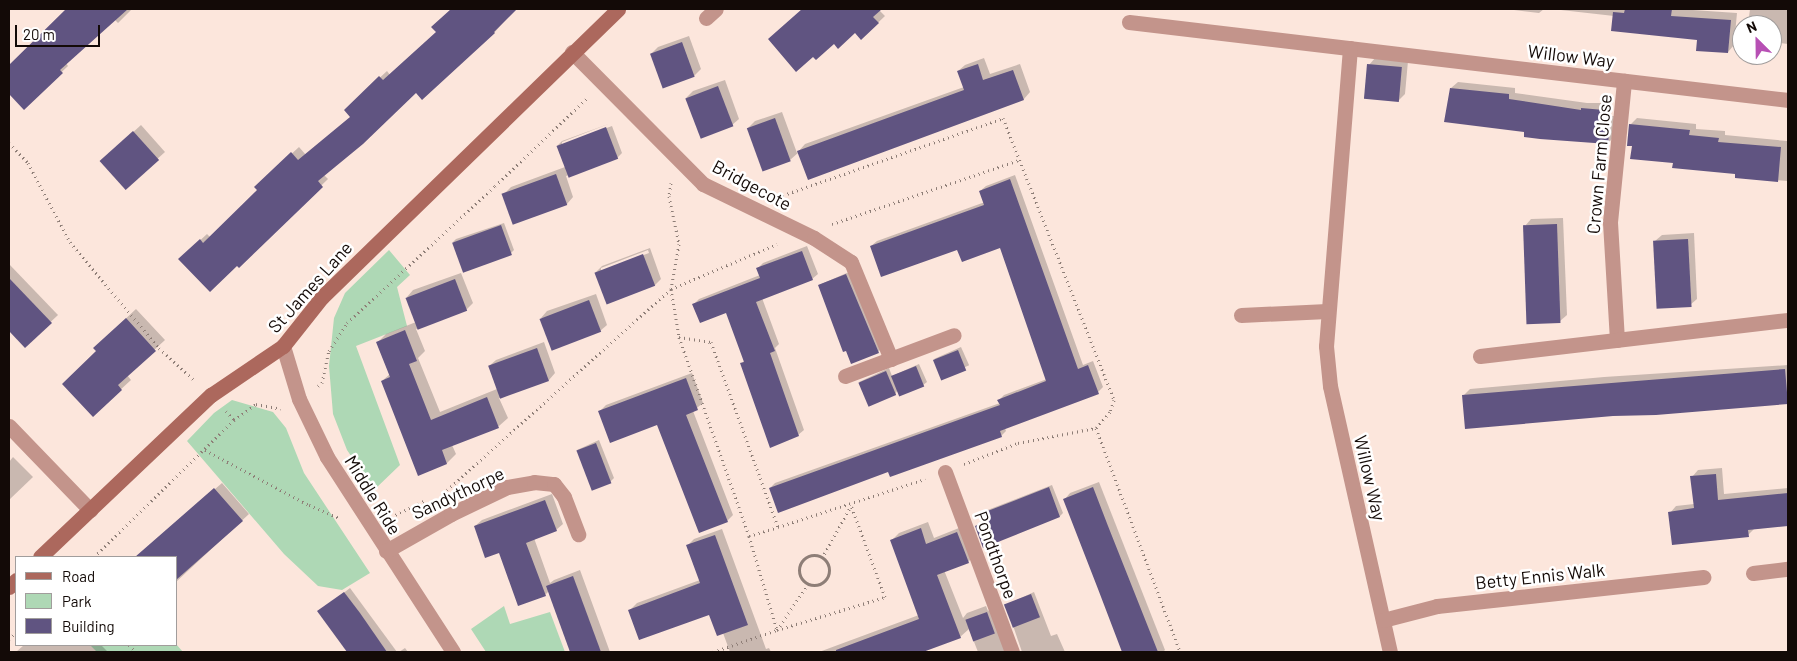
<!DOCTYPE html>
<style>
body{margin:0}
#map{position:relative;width:1797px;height:661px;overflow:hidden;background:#fce6dc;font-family:Barlow,sans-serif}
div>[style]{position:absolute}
.green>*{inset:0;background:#aed8b5}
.shadow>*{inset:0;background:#0003;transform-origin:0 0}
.building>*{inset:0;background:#605481;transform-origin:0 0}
.path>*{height:3px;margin-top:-1.5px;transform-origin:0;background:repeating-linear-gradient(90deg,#8e7e77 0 1px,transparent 0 5px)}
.path>.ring{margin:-1.5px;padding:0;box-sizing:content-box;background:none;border:3px solid #8e7e77;border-radius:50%}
.lane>*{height:15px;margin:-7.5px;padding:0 7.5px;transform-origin:7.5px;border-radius:7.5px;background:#c3948b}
.street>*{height:15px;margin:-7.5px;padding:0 7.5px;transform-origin:7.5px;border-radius:7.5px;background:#c3948b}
.secondary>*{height:15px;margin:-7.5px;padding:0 7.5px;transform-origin:7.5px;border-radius:7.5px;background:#ac685d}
span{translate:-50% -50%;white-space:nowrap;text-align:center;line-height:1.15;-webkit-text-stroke:5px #fff;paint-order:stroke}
.street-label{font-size:18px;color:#130a07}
.frame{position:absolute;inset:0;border:10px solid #130a07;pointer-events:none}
.legend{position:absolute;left:15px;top:556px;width:162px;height:90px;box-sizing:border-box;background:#fff;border:1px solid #a19d9c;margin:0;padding:6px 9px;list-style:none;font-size:15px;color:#130a07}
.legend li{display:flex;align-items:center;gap:10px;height:25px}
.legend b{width:25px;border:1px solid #a19d9c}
.north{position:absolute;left:1732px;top:15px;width:50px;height:50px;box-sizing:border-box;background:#fff;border:1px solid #a19d9c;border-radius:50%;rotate:337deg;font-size:14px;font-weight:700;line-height:20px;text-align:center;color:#130a07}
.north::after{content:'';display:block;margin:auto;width:18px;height:22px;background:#b750b4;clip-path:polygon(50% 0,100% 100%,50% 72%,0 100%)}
.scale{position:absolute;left:15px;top:25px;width:85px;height:22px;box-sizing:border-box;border:2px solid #130a07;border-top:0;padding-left:6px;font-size:15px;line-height:18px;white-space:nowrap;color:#130a07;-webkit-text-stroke:4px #fff;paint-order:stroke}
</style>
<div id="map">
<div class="green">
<i style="clip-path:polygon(389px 250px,410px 275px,397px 287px,407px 326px,356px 346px,400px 465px,374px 490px,347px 450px,333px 414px,329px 366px,334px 318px,345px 293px)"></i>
<i style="clip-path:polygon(232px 400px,273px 412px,286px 428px,304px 473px,370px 573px,342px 590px,318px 586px,284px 554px,187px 441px,214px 413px)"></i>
<i style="clip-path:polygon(504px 606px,510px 624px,550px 612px,565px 652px,486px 652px,471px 629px)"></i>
<i style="clip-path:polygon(176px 644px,183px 652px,97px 652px,90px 645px)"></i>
</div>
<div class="shadow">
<i style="clip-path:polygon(68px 9px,132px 9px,118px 23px,114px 19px,66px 63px,68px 66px,24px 108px,9px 92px,9px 66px)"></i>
<i style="clip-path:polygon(452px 9px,515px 9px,494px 33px,417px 91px,324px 175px,328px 179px,239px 266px,180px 259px,207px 234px,211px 238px,259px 190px,262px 181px,299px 147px,306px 155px,351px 117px,345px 110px,387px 71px,390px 75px,437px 32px,433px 27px)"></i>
<i style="clip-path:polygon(810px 9px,878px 9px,885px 16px,861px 39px,855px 32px,804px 15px)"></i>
<i style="clip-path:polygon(1506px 9px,1544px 9px,1539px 13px)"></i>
<i style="clip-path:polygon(1552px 9px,1678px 9px,1737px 13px,1734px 45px,1728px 52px,1698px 39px,1614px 16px)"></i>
<i style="clip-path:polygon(1750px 9px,1788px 9px,1788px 44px,1772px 42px,1772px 25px,1748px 25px)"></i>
<i style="clip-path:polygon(689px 36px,701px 69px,694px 76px,651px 54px,658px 47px)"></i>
<i style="clip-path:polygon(984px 58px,990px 74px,1020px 64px,1030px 92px,1024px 99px,799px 152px,790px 160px,748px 128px,755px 121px,782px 112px,797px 153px,805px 144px,964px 87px,958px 71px,965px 65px)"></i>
<i style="clip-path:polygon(1375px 58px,1408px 61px,1405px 94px,1398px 101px,1369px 65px)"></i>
<i style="clip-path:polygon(725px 80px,739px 119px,732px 125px,686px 98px,693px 91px)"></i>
<i style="clip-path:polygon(1458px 82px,1515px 88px,1515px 93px,1587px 103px,1610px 103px,1609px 116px,1617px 116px,1615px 136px,1608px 143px,1526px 131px,1451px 88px)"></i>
<i style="clip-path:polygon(1637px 118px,1696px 124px,1696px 129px,1725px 131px,1725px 135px,1787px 141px,1788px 181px,1736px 177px,1736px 173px,1674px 162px,1633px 145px,1630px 125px)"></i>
<i style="clip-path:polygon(611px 123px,562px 142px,562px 145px,612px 126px,622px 153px,617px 158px,566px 176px,573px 197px,567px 204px,504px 194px,511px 187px,565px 167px,557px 146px,562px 141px)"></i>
<i style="clip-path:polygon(141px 125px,165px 152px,125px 188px,108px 155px)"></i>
<i style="clip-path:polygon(1015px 175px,1083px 365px,1093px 361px,1103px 387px,1098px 392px,1005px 428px,1006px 431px,1001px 436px,889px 470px,770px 488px,775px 483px,1000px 403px,999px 400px,1004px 395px,1047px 379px,1000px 246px,958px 249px,871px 246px,877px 241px,985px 202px,980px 191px,986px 186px)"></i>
<i style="clip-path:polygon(1563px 218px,1567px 315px,1560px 321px,1525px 226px,1531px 219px)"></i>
<i style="clip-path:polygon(504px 223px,514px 250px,511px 253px,453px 242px,456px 239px)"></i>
<i style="clip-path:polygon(1694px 233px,1697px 299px,1690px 305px,1655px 241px,1662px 235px)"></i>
<i style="clip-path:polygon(807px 246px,818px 274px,812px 279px,762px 298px,779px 344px,775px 348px,804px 430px,798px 435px,741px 364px,745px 360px,727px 312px,694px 304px,699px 299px,760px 275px,758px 268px,763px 263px)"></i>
<i style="clip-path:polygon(evenodd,650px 248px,661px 279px,655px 285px,595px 273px,602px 266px,650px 248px,648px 250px,649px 253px,601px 271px,601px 268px,648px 250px)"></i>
<i style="clip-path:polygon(9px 264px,58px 315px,25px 346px,9px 329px)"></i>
<i style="clip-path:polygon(849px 272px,881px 349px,878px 352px,819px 285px)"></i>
<i style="clip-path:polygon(461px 273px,473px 303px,466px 310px,416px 329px,425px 351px,418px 358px,440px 412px,497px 389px,489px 366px,496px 360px,544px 342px,555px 373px,549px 380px,499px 398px,508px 418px,499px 426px,452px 445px,456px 454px,447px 463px,418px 474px,382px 381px,390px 374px,377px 343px,386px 334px,416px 322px,407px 297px,413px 290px)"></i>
<i style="clip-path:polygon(596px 294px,607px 325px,600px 331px,541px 318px,547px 311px)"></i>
<i style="clip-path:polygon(136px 309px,165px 340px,127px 375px,131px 380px,93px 415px,98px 351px,105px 338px)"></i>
<i style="left:961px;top:347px;width:20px;height:29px;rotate:66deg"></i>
<i style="clip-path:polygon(919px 364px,927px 382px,923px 385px,898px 390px,895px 394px,859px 382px,889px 368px,892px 376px)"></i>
<i style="clip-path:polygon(1788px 365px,1788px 403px,1706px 410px,1463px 396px,1470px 389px,1604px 377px)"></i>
<i style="clip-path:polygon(692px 373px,703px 403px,693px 411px,733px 515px,727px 521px,658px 423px,600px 411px,606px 405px)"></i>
<i style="clip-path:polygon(599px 440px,614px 478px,610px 482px,577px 450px)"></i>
<i style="clip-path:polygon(13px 457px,33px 477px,9px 500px,9px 462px)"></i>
<i style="clip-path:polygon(1722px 468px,1724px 494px,1788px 488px,1788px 523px,1786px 525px,1754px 529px,1748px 535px,1670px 513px,1676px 506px,1694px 504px,1692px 477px,1698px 470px)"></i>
<i style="clip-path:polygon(1099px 482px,1165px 650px,1163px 652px,1123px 652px,1065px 499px,1070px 493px)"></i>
<i style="clip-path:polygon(222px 483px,249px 514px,176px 582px,176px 557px,137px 557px)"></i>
<i style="clip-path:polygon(1052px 485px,1063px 513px,1060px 516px,984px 546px,976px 526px,984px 521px,982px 514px,985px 511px)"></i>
<i style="clip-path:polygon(552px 494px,563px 524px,556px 530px,534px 538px,550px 583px,554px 580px,580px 570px,610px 652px,572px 652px,549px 591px,545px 595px,475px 526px,482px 520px)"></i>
<i style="clip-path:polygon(928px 522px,934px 538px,964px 526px,975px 555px,968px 562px,944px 570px,963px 618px,967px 613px,986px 606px,988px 611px,990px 609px,1006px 652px,978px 652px,969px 629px,960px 637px,919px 652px,819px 652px,919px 615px,892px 540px,899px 533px)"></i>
<i style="clip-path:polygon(722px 529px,766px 649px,769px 648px,771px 652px,730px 652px,723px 633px,710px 613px,630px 610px,637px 603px,700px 580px,687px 546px,694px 539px)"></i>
<i style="clip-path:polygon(350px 588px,397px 652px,349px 652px,319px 612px)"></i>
<i style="clip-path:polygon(1034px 592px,1051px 636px,1057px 634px,1065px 652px,1022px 652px,1006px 605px)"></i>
<i style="clip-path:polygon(24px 645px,101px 645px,108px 652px,16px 652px)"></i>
<i style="clip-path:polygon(405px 648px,408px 652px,399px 652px)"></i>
</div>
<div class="building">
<i style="clip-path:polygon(66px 9px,128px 9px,60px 70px,63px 73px,24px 110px,9px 94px,9px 65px)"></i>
<i style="clip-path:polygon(451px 9px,517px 9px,494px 32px,495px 33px,422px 100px,416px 93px,363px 144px,318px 181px,323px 187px,239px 268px,237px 266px,210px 292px,178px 259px,200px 239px,203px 243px,257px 190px,254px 187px,291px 152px,298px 160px,350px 117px,344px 110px,379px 76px,383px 80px,436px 32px,431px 27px)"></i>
<i style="clip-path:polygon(802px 9px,882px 9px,873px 17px,879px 23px,861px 40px,855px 33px,838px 49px,834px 44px,816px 60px,813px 57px,796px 72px,768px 39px)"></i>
<i style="clip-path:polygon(1625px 9px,1672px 9px,1671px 16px,1731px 20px,1728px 53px,1696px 51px,1697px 40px,1611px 31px,1613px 12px,1624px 13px)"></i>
<i style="left:682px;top:42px;width:37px;height:34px;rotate:70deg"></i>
<i style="clip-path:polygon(978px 64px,983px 80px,1013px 70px,1024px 100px,808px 180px,797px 151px,964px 90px,957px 71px)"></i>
<i style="left:1367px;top:64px;width:35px;height:35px;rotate:5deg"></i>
<i style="left:718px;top:86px;width:43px;height:35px;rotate:69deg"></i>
<i style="clip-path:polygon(1450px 88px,1509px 94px,1509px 99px,1581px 110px,1581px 108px,1604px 110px,1603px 122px,1610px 123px,1608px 144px,1540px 139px,1524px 137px,1524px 132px,1444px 122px)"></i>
<i style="left:775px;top:118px;width:46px;height:30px;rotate:70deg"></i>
<i style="clip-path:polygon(1629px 124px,1690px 130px,1689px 135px,1719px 138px,1718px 142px,1781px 147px,1778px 182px,1735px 178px,1735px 174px,1672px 168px,1673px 163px,1630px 159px,1632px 146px,1627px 146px)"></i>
<i style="left:606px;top:127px;width:34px;height:53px;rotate:69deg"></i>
<i style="left:133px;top:131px;width:39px;height:45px;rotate:48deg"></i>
<i style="left:556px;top:174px;width:33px;height:58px;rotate:70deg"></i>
<i style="clip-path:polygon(1010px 179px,1078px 369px,1088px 365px,1099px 394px,1000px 431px,1002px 437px,890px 477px,888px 472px,778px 513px,769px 488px,1000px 405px,997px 400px,1046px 381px,1000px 248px,962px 262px,957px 250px,881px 277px,870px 246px,984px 205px,979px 191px)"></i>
<i style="left:1557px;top:224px;width:99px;height:34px;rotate:88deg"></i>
<i style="left:501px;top:225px;width:32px;height:52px;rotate:70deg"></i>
<i style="left:1688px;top:239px;width:68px;height:35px;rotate:87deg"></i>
<i style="clip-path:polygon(802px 251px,813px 280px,756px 302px,775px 351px,770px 353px,799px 436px,770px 448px,740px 363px,744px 362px,726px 313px,700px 323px,692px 304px,760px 278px,756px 268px)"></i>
<i style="left:643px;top:254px;width:34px;height:52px;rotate:69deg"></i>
<i style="clip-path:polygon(846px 274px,879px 353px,851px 364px,846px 351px,843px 352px,818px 285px)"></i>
<i style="clip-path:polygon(9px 278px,52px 323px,25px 348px,9px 331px)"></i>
<i style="left:455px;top:279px;width:34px;height:53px;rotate:69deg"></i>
<i style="left:589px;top:300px;width:34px;height:53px;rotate:69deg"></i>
<i style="clip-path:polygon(126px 318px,156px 351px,118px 385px,122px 390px,93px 417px,62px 384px,96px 351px,93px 348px)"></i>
<i style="clip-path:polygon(405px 330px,417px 361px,409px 364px,431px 420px,487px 397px,499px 428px,442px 450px,447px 464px,418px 476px,381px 381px,390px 377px,376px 342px)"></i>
<i style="left:537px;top:348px;width:35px;height:52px;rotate:70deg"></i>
<i style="left:958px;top:350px;width:22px;height:27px;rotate:68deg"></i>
<i style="left:916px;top:366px;width:22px;height:27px;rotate:68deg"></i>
<i style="clip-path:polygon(1785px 369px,1788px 404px,1656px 415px,1613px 416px,1465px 429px,1462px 395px)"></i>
<i style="left:886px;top:371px;width:26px;height:30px;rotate:67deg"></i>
<i style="clip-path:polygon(686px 378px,698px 410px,686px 415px,728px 522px,699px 533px,657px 425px,610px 443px,598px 411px)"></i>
<i style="left:596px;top:443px;width:43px;height:21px;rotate:69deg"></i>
<i style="clip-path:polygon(1716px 474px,1718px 500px,1788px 493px,1788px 526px,1748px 530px,1749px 537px,1672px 545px,1668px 512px,1694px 508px,1690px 476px)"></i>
<i style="clip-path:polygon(1049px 487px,1060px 517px,983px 548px,975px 526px,984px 522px,980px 514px)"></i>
<i style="clip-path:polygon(1093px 487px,1108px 526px,1158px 652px,1122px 652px,1098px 589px,1063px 499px)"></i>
<i style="clip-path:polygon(214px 488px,243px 521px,176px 580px,176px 557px,135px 557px)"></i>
<i style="clip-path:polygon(545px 500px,557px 531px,526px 543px,546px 596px,518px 606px,499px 553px,485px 558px,474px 526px)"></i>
<i style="clip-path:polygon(921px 528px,926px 544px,957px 532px,966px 555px,969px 563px,937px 575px,961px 638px,923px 652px,836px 652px,836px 650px,919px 619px,890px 540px)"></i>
<i style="clip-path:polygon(715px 535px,748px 625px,717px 636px,709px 615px,639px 640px,628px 610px,700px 583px,686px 545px)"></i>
<i style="clip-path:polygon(573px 576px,601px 652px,570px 652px,546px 586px)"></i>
<i style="clip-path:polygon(344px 592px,360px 613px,387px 652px,347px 652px,317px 611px)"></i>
<i style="left:1031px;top:594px;width:25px;height:29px;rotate:69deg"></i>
<i style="left:987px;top:612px;width:23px;height:23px;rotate:70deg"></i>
</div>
<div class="path">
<i style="left:9px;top:143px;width:28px;rotate:46deg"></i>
<i style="left:28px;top:163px;width:89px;rotate:62deg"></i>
<i style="left:70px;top:242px;width:138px;rotate:50deg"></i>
<i style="left:159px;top:348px;width:49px;rotate:42.5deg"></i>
<i style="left:671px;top:183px;width:13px;rotate:99deg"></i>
<i style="left:669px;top:196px;width:49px;rotate:78.2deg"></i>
<i style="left:679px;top:244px;width:46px;rotate:100.1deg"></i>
<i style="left:671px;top:289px;width:49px;rotate:80.5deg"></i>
<i style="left:679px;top:337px;width:211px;rotate:70.6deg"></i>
<i style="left:749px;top:536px;width:98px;rotate:73.4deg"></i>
<i style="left:777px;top:630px;width:113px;rotate:-17deg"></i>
<i style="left:885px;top:597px;width:98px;rotate:-110.3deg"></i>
<i style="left:778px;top:197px;width:238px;rotate:-19.3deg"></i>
<i style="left:1003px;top:118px;width:303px;rotate:68.5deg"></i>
<i style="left:1114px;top:400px;width:13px;rotate:108deg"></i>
<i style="left:1110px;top:412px;width:21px;rotate:131deg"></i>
<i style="left:1096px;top:428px;width:239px;rotate:69.4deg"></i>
<i style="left:832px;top:224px;width:198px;rotate:-18.9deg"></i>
<i style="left:679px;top:337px;width:32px;rotate:9deg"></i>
<i style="left:711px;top:342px;width:197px;rotate:70.1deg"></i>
<i style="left:778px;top:527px;width:155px;rotate:-18.1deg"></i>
<i style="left:318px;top:386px;width:5px;rotate:-37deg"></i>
<i style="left:322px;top:383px;width:33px;rotate:-78deg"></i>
<i style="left:329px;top:351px;width:33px;rotate:-57deg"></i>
<i style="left:347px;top:323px;width:202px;rotate:-42.8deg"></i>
<i style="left:495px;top:186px;width:129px;rotate:-43.7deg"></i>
<i style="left:226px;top:411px;width:12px;rotate:48deg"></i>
<i style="left:205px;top:450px;width:118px;rotate:27.9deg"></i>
<i style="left:309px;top:505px;width:34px;rotate:23deg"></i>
<i style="left:964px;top:464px;width:58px;rotate:-21.3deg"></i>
<i style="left:1018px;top:443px;width:79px;rotate:-10.9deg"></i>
<i style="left:447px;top:490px;width:301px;rotate:-41.9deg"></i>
<i style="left:671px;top:289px;width:115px;rotate:-23deg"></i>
<i style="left:391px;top:517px;width:39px;rotate:-26deg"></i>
<i style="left:749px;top:536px;width:30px;rotate:-17deg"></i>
<i class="ring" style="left:799px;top:555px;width:27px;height:27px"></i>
<i style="left:94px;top:557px;width:196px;rotate:-44.4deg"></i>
<i style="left:234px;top:420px;width:27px;rotate:-36deg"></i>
<i style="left:256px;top:404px;width:25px;rotate:11deg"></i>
<i style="left:822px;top:558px;width:60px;rotate:-60.9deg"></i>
<i style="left:9px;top:639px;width:10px;rotate:-45deg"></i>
<i style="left:129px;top:645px;width:10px;rotate:45deg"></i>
<i style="left:713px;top:652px;width:68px;rotate:-19deg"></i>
<i style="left:777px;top:630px;width:55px;rotate:-56deg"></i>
</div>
<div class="lane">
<i style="left:706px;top:18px;width:13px;rotate:-42deg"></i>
</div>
<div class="street">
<i style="left:1129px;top:22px;width:664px;rotate:6.75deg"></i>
<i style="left:1350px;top:48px;width:299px;rotate:94.6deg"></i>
<i style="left:1326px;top:346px;width:40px;rotate:84.3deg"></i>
<i style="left:1330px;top:386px;width:273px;rotate:77.3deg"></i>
<i style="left:572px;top:52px;width:186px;rotate:45.2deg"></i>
<i style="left:703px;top:184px;width:123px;rotate:25.9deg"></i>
<i style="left:814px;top:238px;width:44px;rotate:33deg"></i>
<i style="left:851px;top:262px;width:105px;rotate:67.6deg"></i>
<i style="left:1241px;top:315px;width:86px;rotate:-2.7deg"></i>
<i style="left:1617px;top:340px;width:118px;rotate:-93.4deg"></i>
<i style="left:1610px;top:222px;width:142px;rotate:-84.3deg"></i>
<i style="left:283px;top:346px;width:55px;rotate:73.2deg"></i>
<i style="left:299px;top:399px;width:64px;rotate:64.2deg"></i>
<i style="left:327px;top:457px;width:232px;rotate:57.1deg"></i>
<i style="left:1480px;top:356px;width:310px;rotate:-6.7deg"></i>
<i style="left:845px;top:376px;width:116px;rotate:-20.6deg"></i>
<i style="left:9px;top:426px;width:117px;rotate:46deg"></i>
<i style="left:945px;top:472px;width:192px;rotate:69.6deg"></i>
<i style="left:386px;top:551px;width:75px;rotate:-29.6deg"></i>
<i style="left:451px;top:514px;width:62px;rotate:-25.7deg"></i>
<i style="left:507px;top:487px;width:27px;rotate:-10deg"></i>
<i style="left:534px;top:482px;width:20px;rotate:6deg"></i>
<i style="left:554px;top:484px;width:16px;rotate:52deg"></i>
<i style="left:564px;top:497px;width:40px;rotate:69deg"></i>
<i style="left:1753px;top:573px;width:35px;rotate:-7deg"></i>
<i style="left:1383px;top:620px;width:56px;rotate:-14.5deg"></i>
<i style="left:1437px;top:606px;width:268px;rotate:-6.2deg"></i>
</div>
<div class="secondary">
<i style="left:40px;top:557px;width:236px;rotate:-43.5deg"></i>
<i style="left:211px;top:395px;width:87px;rotate:-34.2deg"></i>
<i style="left:283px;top:346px;width:63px;rotate:-51.5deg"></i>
<i style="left:322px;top:297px;width:413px;rotate:-44.2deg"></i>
<i style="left:9px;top:587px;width:10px;rotate:-45deg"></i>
</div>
<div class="street-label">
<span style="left:1571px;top:56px;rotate:7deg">Willow Way</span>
<span style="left:1599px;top:164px;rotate:-85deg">Crown Farm Close</span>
<span style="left:752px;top:185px;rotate:28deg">Bridgecote</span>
<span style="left:310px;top:287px;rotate:-48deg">St James Lane</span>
<span style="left:1370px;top:478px;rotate:77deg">Willow Way</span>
<span style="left:458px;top:493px;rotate:-25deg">Sandythorpe</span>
<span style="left:373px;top:495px;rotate:58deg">Middle Ride</span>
<span style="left:996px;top:555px;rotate:70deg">Pondthorpe</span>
<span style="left:1540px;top:576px;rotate:-6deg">Betty Ennis Walk</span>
</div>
<div class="frame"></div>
<ul class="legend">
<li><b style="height:6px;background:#ac685d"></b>Road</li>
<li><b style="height:14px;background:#aed8b5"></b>Park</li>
<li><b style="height:14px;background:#605481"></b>Building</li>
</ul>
<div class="north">N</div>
<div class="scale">20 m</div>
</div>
